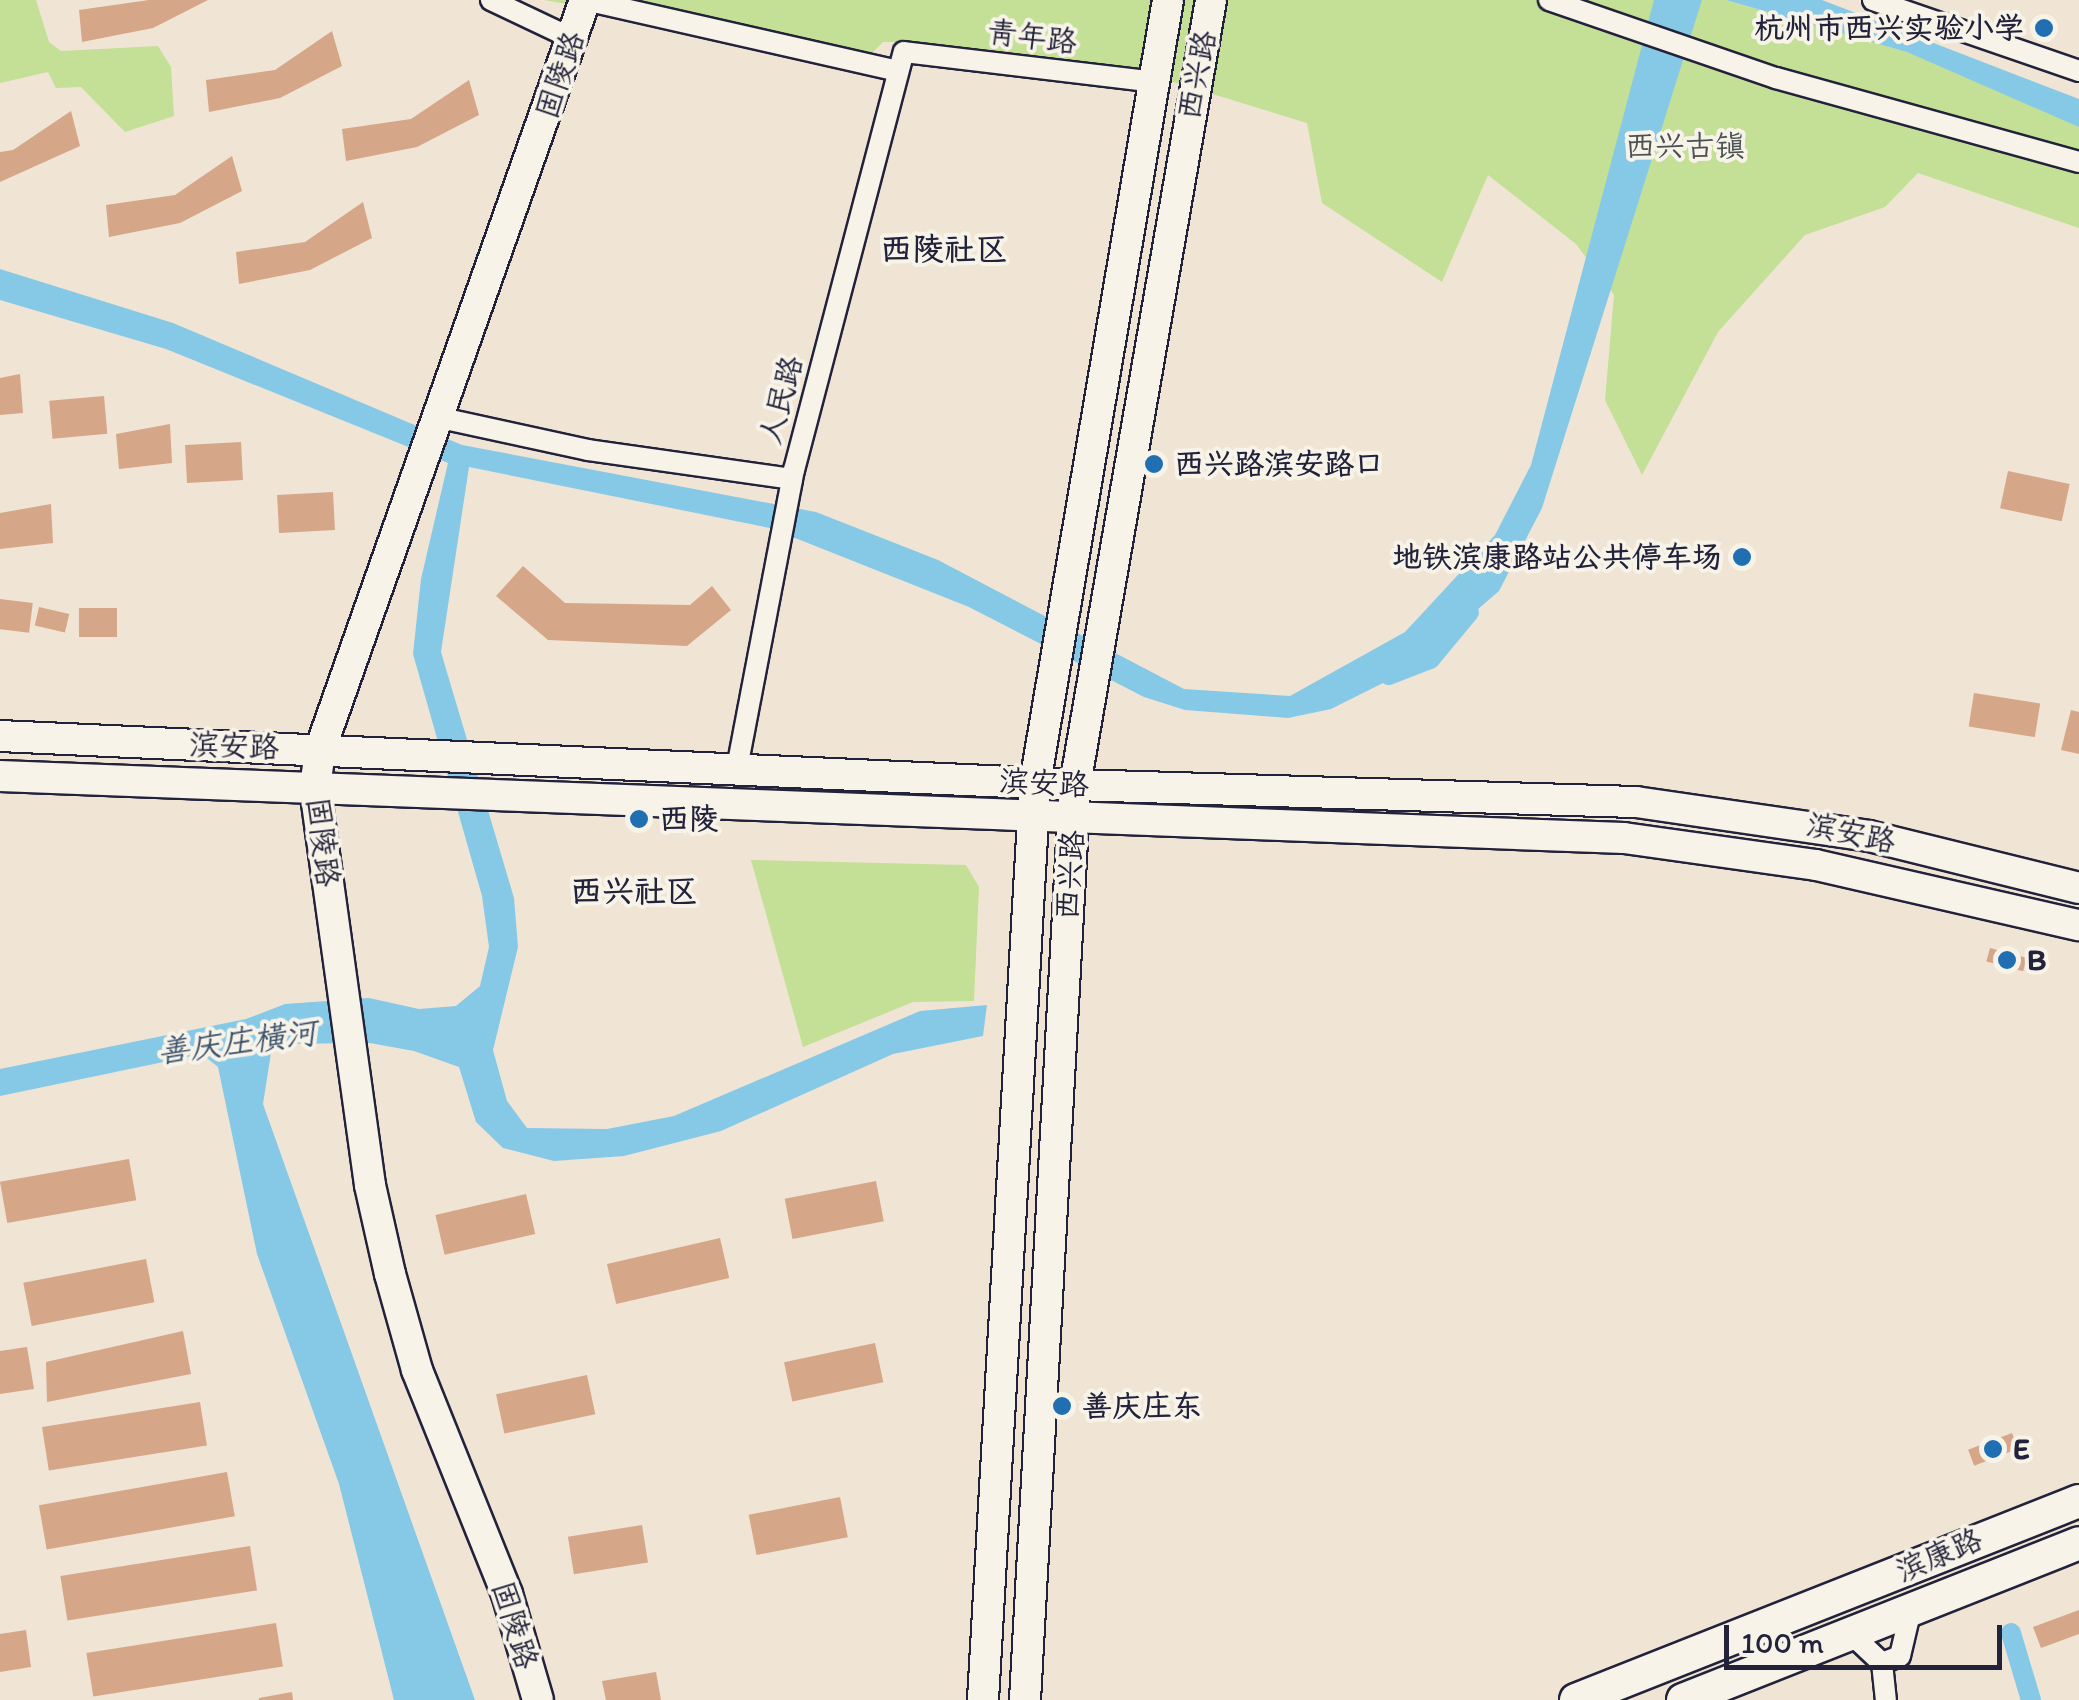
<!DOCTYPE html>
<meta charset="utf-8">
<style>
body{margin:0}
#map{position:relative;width:2079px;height:1700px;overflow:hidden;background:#f0e4d5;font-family:Itim,"LXGW WenKai TC",sans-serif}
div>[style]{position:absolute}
.green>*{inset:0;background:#c4df96}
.water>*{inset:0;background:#86c9e7}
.canal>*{height:20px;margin:-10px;padding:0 10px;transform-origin:10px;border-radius:10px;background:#86c9e7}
.building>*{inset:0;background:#d6a689;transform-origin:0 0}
.roads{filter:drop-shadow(2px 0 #22223b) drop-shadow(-2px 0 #22223b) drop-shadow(0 2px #22223b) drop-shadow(0 -2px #22223b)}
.street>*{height:20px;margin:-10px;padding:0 10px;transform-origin:10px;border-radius:10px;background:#f7f3e8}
.secondary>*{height:30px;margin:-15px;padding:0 15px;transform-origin:15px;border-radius:15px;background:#f7f3e8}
.primary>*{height:32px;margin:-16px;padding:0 16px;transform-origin:16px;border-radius:16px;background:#f7f3e8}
.dots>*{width:28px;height:28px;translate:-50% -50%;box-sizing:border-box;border:5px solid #f7f3e8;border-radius:50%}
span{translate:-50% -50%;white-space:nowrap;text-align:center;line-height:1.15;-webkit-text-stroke:8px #f7f3e8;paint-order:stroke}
.poi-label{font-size:30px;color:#22223b;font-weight:700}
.right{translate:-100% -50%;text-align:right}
.left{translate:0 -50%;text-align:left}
.street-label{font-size:30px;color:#22223b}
.park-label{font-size:30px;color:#4a5152}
.neighbourhood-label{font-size:32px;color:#22223b;font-weight:700}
.water-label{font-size:32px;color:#40546f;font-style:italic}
.scale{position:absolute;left:1724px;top:1625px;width:278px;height:45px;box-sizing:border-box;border:5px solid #22223b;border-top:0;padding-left:12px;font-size:30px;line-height:35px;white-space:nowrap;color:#22223b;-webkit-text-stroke:8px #f7f3e8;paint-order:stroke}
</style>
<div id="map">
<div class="green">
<i style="clip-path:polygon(0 0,36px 0,49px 42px,61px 51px,158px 46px,171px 67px,174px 116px,125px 132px,81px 87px,56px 88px,48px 72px,0 83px)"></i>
<i style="clip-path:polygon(544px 0,1726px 0,2079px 101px,2079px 228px,1918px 173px,1885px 207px,1805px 235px,1718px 332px,1642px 475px,1605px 400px,1614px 295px,1576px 244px,1488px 175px,1442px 282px,1322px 203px,1307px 123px,1128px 68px,900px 42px,883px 42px,869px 56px)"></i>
<i style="clip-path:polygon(751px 860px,966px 865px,979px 887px,974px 1001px,913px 1002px,803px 1047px)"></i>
</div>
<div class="water">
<i style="clip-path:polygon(1654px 0,1702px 0,1542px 508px,1499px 591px,1405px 672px,1331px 709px,1288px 718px,1185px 710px,1144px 697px,969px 607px,770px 528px,469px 467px,441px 652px,514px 898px,518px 947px,493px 1050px,507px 1101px,527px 1128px,607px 1129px,674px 1116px,920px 1011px,987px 1005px,983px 1036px,893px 1054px,721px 1131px,624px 1156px,554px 1161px,503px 1148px,476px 1122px,459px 1067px,414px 1051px,370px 1043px,282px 1044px,271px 1053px,263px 1104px,475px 1700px,394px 1700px,339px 1484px,257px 1254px,218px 1067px,202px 1054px,0 1096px,0 1069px,246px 1019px,285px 1004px,369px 998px,419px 1009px,456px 1006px,480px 986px,489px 947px,482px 896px,413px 654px,421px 579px,448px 463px,166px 349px,0 300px,0 269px,173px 323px,462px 445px,816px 512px,938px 560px,1184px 689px,1290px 696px,1405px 632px,1495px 535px,1531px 465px)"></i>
<i style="clip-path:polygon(1726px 0,1822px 0,2079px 99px,2079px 127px,1907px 52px)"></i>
</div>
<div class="canal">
<i style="left:1389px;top:675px;width:44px;rotate:-21.3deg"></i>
<i style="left:1430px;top:659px;width:61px;rotate:-50.3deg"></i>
<i style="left:2011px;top:1633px;width:70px;rotate:73.4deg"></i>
</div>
<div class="building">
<i style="clip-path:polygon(149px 0,208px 0,153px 28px,82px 42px,79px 10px)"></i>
<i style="clip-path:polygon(332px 31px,342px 66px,280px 98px,209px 112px,206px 80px,275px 70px)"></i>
<i style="clip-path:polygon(469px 80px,479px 115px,417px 147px,346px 161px,342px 129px,411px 119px)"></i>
<i style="clip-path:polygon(71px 111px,80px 146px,0 182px,0 152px,13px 150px)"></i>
<i style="clip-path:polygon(232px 156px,242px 191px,180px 223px,109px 237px,106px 205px,175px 195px)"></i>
<i style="clip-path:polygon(363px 202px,372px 238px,310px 270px,239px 284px,236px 252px,305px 242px)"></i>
<i style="clip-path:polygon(20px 374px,23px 413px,0 415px,0 378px)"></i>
<i style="left:104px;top:396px;width:38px;height:55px;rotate:85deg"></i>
<i style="clip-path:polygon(170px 424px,172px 463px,119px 469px,116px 434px)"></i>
<i style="left:241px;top:442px;width:38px;height:56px;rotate:87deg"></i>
<i style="left:2008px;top:471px;width:63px;height:38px;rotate:12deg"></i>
<i style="left:333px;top:492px;width:38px;height:56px;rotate:87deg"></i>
<i style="clip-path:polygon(51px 504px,53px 543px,0 549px,0 513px)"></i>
<i style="clip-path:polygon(523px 566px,565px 603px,690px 605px,712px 586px,731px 610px,687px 646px,548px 640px,496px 596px)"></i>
<i style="left:0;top:599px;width:33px;height:30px;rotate:7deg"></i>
<i style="left:39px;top:607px;width:31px;height:19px;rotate:13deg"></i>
<i style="left:79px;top:608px;width:38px;height:29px"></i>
<i style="left:1974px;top:693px;width:67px;height:34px;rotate:9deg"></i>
<i style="clip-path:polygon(2071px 710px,2079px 712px,2079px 754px,2061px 750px)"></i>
<i style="left:1990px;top:948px;width:38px;height:14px;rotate:15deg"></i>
<i style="left:129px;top:1159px;width:42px;height:131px;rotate:80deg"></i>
<i style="left:876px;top:1181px;width:41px;height:93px;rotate:79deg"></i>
<i style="left:526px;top:1194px;width:41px;height:93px;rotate:77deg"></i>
<i style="left:720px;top:1238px;width:41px;height:116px;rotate:77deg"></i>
<i style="left:146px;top:1259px;width:44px;height:125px;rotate:79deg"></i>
<i style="clip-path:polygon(183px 1331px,191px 1374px,47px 1402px,46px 1362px)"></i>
<i style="left:875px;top:1343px;width:40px;height:93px;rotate:78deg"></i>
<i style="clip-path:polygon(27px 1347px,34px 1389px,0 1394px,0 1351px)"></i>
<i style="left:587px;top:1375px;width:40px;height:93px;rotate:78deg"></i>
<i style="left:200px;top:1402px;width:44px;height:160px;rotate:81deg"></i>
<i style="left:2012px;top:1433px;width:17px;height:47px;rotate:69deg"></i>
<i style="left:227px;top:1472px;width:45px;height:191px;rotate:80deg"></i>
<i style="left:840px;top:1497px;width:41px;height:93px;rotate:79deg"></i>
<i style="left:642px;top:1525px;width:38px;height:75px;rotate:81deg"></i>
<i style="left:250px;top:1546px;width:45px;height:192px;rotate:81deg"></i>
<i style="clip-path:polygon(2079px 1610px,2079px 1634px,2041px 1648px,2033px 1627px)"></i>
<i style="left:276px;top:1623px;width:44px;height:192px;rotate:81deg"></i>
<i style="clip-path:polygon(26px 1630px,31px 1667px,0 1672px,0 1634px)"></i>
<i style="clip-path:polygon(656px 1672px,661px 1700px,606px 1700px,602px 1681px)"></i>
<i style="clip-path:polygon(292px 1692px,293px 1700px,259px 1700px,259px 1698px)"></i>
</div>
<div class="roads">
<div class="street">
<i style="left:491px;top:0;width:91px;rotate:25.4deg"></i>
<i style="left:585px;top:0;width:321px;rotate:12.8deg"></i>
<i style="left:1549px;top:0;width:240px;rotate:19deg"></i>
<i style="left:1776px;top:78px;width:314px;rotate:15.5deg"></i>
<i style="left:1873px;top:0;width:218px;rotate:19deg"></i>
<i style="left:441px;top:418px;width:150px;rotate:12.3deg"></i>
<i style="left:588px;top:450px;width:206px;rotate:8.1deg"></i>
<i style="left:737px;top:768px;width:303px;rotate:-79.2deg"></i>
<i style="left:794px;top:470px;width:432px;rotate:-75.3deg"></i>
<i style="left:904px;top:52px;width:252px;rotate:6.8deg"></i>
<i style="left:1850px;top:1633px;width:44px;rotate:43.2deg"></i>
<i style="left:1882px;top:1663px;width:37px;rotate:84deg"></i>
<i style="left:1882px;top:1663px;width:19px;rotate:-21deg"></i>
<i style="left:1900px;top:1656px;width:48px;rotate:-76.8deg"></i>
</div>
<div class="secondary">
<i style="left:0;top:736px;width:1076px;rotate:2.61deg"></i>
<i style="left:1075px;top:785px;width:561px;rotate:1.74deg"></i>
<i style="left:1636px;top:802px;width:235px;rotate:8.3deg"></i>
<i style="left:1869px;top:836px;width:216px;rotate:13.9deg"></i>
<i style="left:0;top:776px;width:1625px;rotate:2.19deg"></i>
<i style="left:1624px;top:838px;width:194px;rotate:8deg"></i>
<i style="left:1816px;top:865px;width:270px;rotate:12.9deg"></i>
<i style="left:538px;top:1700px;width:110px;rotate:-106.3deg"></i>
<i style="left:507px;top:1594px;width:241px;rotate:-111.9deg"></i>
<i style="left:417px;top:1370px;width:100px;rotate:-105.7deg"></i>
<i style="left:390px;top:1274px;width:91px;rotate:-102.7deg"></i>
<i style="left:370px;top:1185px;width:402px;rotate:-97.9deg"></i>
<i style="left:315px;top:787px;width:37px;rotate:-82deg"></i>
<i style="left:320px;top:750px;width:795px;rotate:-70.54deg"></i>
<i style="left:983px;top:1700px;width:918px;rotate:-86.75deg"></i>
<i style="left:1035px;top:783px;width:794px;rotate:-80.36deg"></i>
<i style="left:1025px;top:1700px;width:916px;rotate:-86.87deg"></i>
<i style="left:1075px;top:785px;width:797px;rotate:-80.17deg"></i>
</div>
<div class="primary">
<i style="left:1576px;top:1700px;width:541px;rotate:-21.59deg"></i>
<i style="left:1683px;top:1700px;width:426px;rotate:-21.6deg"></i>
</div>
</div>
<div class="dots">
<i style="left:2044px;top:28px;background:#1f6fb2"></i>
<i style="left:1154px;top:464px;background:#1f6fb2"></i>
<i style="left:1742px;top:557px;background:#1f6fb2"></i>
<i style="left:639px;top:819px;background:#1f6fb2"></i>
<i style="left:2007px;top:960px;background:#1f6fb2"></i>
<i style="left:1062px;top:1406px;background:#1f6fb2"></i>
<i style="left:1993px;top:1449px;background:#1f6fb2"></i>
</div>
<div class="poi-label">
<span class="right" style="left:2024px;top:28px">杭州市西兴实验小学</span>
<span class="left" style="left:1174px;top:464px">西兴路滨安路口</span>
<span class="right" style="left:1722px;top:557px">地铁滨康路站公共停车场</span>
<span class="left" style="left:659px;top:819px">西陵</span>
<span class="left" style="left:2027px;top:960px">B</span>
<span class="left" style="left:1082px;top:1406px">善庆庄东</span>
<span class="left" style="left:2013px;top:1449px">E</span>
</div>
<div class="street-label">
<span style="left:1032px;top:37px;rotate:7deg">青年路</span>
<span style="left:560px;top:75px;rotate:-71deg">固陵路</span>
<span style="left:1197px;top:75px;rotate:-79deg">西兴路</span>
<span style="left:781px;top:400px;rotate:-75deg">人民路</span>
<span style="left:234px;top:746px;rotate:2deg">滨安路</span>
<span style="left:1044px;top:783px;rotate:3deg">滨安路</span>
<span style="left:1851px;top:833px;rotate:12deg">滨安路</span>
<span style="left:323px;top:842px;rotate:83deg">固陵路</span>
<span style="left:1070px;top:875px;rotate:-86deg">西兴路</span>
<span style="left:1939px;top:1555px;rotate:-23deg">滨康路</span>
<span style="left:515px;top:1625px;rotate:73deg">固陵路</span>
</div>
<div class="park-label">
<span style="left:1685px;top:146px">西兴古镇</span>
</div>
<div class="neighbourhood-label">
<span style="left:944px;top:249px">西陵社区</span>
<span style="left:634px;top:891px">西兴社区</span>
</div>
<div class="water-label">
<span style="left:237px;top:1042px;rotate:-7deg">善庆庄横河</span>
</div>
<div class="scale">100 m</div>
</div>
